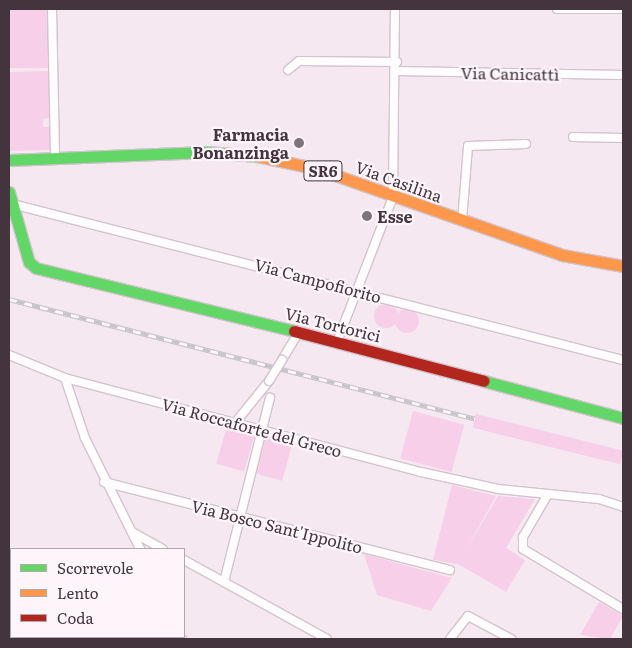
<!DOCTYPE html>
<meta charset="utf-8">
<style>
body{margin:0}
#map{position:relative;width:632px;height:648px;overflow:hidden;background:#f5e8f1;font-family:Literata,serif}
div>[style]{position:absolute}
.green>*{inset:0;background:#f7cfe9;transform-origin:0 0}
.round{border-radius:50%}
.roads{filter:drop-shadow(1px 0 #d2c4ce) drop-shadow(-1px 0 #d2c4ce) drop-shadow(0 1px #d2c4ce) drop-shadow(0 -1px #d2c4ce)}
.street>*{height:8px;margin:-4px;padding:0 4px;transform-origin:4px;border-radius:4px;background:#fefcfd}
.fast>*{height:11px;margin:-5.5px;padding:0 5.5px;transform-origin:5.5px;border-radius:5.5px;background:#63d668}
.slow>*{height:11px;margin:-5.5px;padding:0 5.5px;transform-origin:5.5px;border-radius:5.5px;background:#ff974d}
.jam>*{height:11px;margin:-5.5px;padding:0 5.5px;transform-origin:5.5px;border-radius:5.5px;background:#b3261e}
.rail>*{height:4.5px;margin-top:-2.25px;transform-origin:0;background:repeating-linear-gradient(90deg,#fdf5fa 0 8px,#c7c3c6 0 16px);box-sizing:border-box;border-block:1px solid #c7c3c6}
.bridges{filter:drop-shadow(1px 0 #d2c4ce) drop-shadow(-1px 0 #d2c4ce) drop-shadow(0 1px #d2c4ce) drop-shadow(0 -1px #d2c4ce)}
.street-bridge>*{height:8px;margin:-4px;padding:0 4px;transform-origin:4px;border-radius:4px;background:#fefcfd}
.dots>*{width:14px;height:14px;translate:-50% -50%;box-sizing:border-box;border:2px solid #fdf5fa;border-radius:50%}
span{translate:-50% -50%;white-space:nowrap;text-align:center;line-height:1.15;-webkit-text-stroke:4.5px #fdf5fa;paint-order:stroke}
.shield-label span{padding:1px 4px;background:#fdf5fa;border:1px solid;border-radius:4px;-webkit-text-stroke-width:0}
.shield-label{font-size:15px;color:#43343e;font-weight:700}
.street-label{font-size:16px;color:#43343e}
.poi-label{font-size:16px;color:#43343e;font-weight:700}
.right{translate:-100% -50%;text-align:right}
.left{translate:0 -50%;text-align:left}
.frame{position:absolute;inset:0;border:10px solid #43343e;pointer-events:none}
.legend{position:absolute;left:10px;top:548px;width:175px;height:90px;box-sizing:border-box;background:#fdf5fa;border:1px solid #b3a8af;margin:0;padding:6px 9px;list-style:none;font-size:15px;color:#43343e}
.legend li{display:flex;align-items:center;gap:10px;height:25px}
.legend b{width:25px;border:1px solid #b3a8af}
</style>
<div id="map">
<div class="green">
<i style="left:9px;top:9px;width:39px;height:59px"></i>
<i style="clip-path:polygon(49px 71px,50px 118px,43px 119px,43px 127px,50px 127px,51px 150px,9px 151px,9px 72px)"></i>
<i class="round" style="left:374px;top:304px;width:24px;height:24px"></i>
<i class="round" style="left:395px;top:309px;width:24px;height:24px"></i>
<i style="left:413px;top:411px;width:53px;height:49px;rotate:15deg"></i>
<i style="left:476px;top:414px;width:152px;height:14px;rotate:14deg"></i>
<i style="left:227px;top:426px;width:29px;height:39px;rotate:16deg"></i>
<i style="left:266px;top:437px;width:27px;height:38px;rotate:15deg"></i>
<i style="clip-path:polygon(452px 485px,496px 496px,466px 550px,498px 496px,535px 499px,506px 548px,525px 560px,506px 592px,458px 564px,433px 560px)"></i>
<i style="clip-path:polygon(364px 554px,452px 578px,431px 611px,377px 595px)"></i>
<i style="clip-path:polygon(599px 602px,623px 616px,610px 639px,580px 635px)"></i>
</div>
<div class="roads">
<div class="street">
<i style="left:52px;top:9px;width:149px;rotate:88.8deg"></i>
<i style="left:557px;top:9px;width:66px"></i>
<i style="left:288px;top:70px;width:14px;rotate:-39deg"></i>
<i style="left:299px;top:61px;width:98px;rotate:0.6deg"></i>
<i style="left:397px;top:71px;width:226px;rotate:1deg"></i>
<i style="left:573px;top:137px;width:50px;rotate:1.1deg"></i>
<i style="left:12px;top:204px;width:631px;rotate:14.32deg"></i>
<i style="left:462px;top:221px;width:75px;rotate:-85.4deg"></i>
<i style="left:468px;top:146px;width:58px;rotate:-2deg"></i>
<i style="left:337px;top:342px;width:155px;rotate:-68.9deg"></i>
<i style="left:393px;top:197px;width:188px;rotate:-89.4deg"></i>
<i style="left:9px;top:355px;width:61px;rotate:22.3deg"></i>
<i style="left:65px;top:378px;width:368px;rotate:14.8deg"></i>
<i style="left:421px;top:472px;width:79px;rotate:12.4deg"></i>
<i style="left:498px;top:489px;width:101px;rotate:5.7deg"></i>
<i style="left:599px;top:499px;width:25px;rotate:18deg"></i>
<i style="left:282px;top:360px;width:33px;rotate:-59deg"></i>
<i style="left:65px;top:378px;width:63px;rotate:71.6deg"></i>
<i style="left:85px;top:438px;width:124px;rotate:63.6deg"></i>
<i style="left:235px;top:423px;width:54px;rotate:-51deg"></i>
<i style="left:104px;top:482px;width:357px;rotate:14.3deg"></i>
<i style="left:548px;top:494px;width:50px;rotate:120.2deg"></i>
<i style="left:523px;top:537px;width:12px;rotate:90deg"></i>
<i style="left:523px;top:549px;width:117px;rotate:31deg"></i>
<i style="left:132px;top:532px;width:35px;rotate:29deg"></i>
<i style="left:184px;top:560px;width:163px;rotate:28.9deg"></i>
<i style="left:224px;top:582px;width:190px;rotate:-76deg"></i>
<i style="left:180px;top:637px;width:3px;rotate:45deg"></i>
<i style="left:450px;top:639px;width:29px;rotate:-52deg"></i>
<i style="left:468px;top:616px;width:49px;rotate:28.1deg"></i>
</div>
<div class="fast">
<i style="left:9px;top:160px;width:197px;rotate:-2.3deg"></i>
<i style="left:206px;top:152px;width:51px;rotate:4.5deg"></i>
<i style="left:9px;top:192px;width:73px;rotate:74.1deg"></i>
<i style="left:29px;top:262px;width:9px;rotate:41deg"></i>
<i style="left:36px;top:268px;width:266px;rotate:13.7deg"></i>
<i style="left:484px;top:381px;width:144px;rotate:14.9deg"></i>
</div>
<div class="slow">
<i style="left:257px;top:156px;width:62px;rotate:12deg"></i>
<i style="left:318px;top:169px;width:259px;rotate:19.4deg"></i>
<i style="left:562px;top:255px;width:62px;rotate:10.2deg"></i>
</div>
<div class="jam">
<i style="left:294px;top:331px;width:196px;rotate:14.7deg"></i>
</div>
</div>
<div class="rail">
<i style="left:9px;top:299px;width:481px;rotate:14.4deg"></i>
</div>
<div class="bridges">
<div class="street-bridge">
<i style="left:269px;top:381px;width:25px;rotate:-58deg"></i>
</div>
</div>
<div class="dots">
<i style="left:299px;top:143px;background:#81737d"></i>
<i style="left:367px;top:216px;background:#81737d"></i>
</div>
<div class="shield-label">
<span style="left:323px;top:171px">SR6</span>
</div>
<div class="street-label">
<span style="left:510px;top:73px;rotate:1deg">Via Canicattì</span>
<span style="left:399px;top:181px;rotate:20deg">Via Casilina</span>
<span style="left:318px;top:280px;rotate:15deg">Via Campofiorito</span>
<span style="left:333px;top:324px;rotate:14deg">Via Tortorici</span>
<span style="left:252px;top:427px;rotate:15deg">Via Roccaforte del Greco</span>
<span style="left:277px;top:526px;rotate:14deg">Via Bosco Sant'Ippolito</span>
</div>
<div class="poi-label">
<span class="right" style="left:289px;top:143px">Farmacia<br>Bonanzinga</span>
<span class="left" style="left:377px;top:216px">Esse</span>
</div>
<div class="frame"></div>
<ul class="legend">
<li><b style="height:6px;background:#63d668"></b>Scorrevole</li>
<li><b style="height:6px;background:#ff974d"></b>Lento</li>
<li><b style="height:6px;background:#b3261e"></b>Coda</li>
</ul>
</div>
